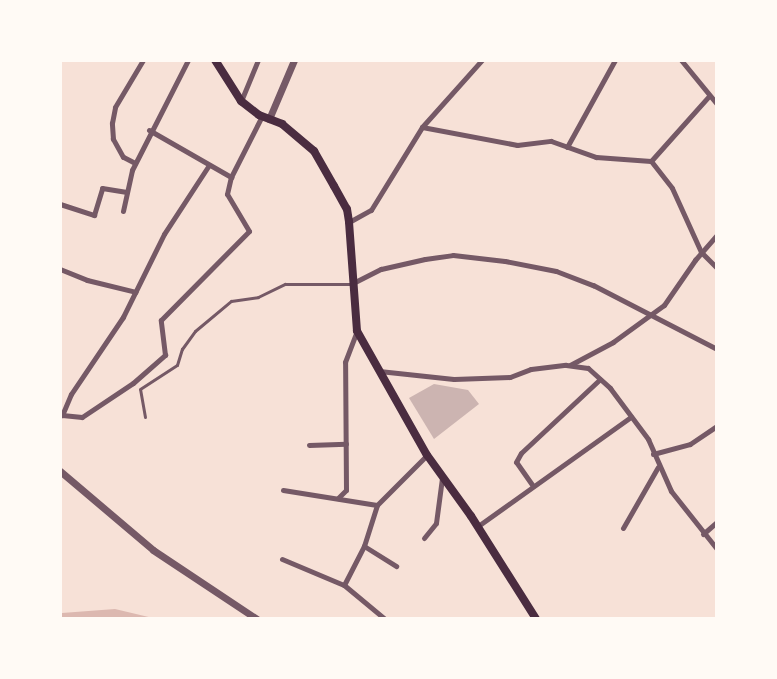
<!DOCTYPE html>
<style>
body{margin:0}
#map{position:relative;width:777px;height:679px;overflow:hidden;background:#f7e1d7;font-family:"IBM Plex Serif",serif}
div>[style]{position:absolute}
.water>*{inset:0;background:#dcb8b0}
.building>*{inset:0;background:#ccb4b1}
.service>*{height:3px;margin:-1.5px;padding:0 1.5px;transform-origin:1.5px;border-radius:1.5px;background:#755966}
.minor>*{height:5px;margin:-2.5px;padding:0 2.5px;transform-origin:2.5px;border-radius:2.5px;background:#755966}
.tertiary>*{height:7px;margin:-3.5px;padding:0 3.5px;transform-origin:3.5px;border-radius:3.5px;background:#755966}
.secondary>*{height:8px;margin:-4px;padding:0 4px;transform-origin:4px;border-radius:4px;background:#4a2c40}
span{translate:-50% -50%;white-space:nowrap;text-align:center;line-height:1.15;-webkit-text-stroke:4.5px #fffaf5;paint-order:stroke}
.frame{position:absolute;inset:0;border:62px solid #fffaf5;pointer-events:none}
</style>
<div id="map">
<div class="water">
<i style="clip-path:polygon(115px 609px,157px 619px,60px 619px,62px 613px)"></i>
</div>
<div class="building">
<i style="clip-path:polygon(434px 384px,468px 390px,479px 404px,434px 439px,409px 398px)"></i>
</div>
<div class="service">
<i style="left:145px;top:417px;width:28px;rotate:-100deg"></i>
<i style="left:140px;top:389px;width:44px;rotate:-33deg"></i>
<i style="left:177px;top:365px;width:17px;rotate:-73deg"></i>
<i style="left:182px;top:349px;width:22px;rotate:-54deg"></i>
<i style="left:195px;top:331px;width:47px;rotate:-39.8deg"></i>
<i style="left:231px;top:301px;width:27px;rotate:-8deg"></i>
<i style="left:258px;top:297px;width:30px;rotate:-26deg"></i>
<i style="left:285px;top:284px;width:67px"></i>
</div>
<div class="minor">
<i style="left:681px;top:60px;width:57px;rotate:50.7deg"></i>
<i style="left:241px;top:101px;width:44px;rotate:-67.5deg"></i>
<i style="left:422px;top:127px;width:97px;rotate:10.7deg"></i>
<i style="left:517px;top:145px;width:34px;rotate:-7deg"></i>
<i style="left:551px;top:141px;width:48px;rotate:19.6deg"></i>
<i style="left:596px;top:157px;width:55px;rotate:4.2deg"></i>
<i style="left:651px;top:161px;width:34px;rotate:52deg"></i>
<i style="left:672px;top:188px;width:70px;rotate:65.6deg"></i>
<i style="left:701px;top:252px;width:23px;rotate:45deg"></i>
<i style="left:149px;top:130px;width:95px;rotate:29.8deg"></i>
<i style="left:567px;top:147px;width:99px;rotate:-61.1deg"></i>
<i style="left:651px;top:161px;width:87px;rotate:-48.3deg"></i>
<i style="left:135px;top:163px;width:13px;rotate:-153deg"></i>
<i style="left:123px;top:157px;width:21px;rotate:-119deg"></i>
<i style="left:113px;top:139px;width:16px;rotate:-94deg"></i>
<i style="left:112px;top:123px;width:16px;rotate:-79deg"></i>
<i style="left:115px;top:107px;width:55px;rotate:-59.2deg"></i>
<i style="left:209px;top:165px;width:82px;rotate:123.1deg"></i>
<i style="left:164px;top:234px;width:93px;rotate:116.3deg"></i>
<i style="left:123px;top:317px;width:93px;rotate:124deg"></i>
<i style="left:71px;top:394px;width:23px;rotate:113deg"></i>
<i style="left:62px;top:415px;width:20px;rotate:6deg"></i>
<i style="left:82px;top:417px;width:61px;rotate:-33.7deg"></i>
<i style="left:133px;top:383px;width:43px;rotate:-41.2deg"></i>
<i style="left:165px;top:355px;width:35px;rotate:-97deg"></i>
<i style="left:161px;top:320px;width:125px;rotate:-45.3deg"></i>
<i style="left:249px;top:231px;width:43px;rotate:-120.7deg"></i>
<i style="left:227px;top:194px;width:17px;rotate:-77deg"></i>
<i style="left:231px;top:177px;width:68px;rotate:-63.1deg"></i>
<i style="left:60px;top:204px;width:36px;rotate:18deg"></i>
<i style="left:94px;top:215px;width:28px;rotate:-73deg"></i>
<i style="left:102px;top:188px;width:25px;rotate:9deg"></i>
<i style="left:123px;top:211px;width:42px;rotate:-77.6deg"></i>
<i style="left:132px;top:170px;width:123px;rotate:-63deg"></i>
<i style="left:349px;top:222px;width:25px;rotate:-29deg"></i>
<i style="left:371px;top:210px;width:97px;rotate:-58.4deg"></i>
<i style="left:422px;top:127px;width:90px;rotate:-48.2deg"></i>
<i style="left:60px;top:269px;width:29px;rotate:22deg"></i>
<i style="left:87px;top:280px;width:50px;rotate:13.8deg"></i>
<i style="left:353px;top:283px;width:31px;rotate:-27deg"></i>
<i style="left:381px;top:269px;width:45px;rotate:-12.8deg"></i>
<i style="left:425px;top:259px;width:28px;rotate:-8deg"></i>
<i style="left:453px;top:255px;width:52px;rotate:6.6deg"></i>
<i style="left:505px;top:261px;width:52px;rotate:11.1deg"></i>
<i style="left:556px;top:271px;width:40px;rotate:21deg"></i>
<i style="left:593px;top:285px;width:140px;rotate:27.3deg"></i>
<i style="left:570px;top:365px;width:49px;rotate:-28.1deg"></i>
<i style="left:613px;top:342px;width:63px;rotate:-36deg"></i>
<i style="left:664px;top:305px;width:55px;rotate:-55.4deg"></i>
<i style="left:695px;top:260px;width:33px;rotate:-49deg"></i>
<i style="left:379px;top:371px;width:75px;rotate:6.1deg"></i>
<i style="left:454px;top:379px;width:56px;rotate:-2deg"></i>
<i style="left:510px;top:377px;width:22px;rotate:-21deg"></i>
<i style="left:531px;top:369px;width:35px;rotate:-7deg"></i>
<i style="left:566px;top:365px;width:22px;rotate:8deg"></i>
<i style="left:588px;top:368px;width:30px;rotate:42deg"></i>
<i style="left:610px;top:388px;width:64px;rotate:53.3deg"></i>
<i style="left:648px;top:439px;width:57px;rotate:66.1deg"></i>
<i style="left:671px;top:491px;width:74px;rotate:51.6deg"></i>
<i style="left:309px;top:445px;width:37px;rotate:-2deg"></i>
<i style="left:653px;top:454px;width:38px;rotate:-15deg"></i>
<i style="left:690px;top:444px;width:32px;rotate:-34deg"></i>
<i style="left:533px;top:486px;width:29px;rotate:-125deg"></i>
<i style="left:516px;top:462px;width:10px;rotate:-61deg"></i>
<i style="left:521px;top:453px;width:108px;rotate:-43.1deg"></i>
<i style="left:283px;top:490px;width:95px;rotate:9.1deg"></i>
<i style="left:338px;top:498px;width:11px;rotate:-45deg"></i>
<i style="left:346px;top:490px;width:128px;rotate:-90.4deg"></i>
<i style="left:345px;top:362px;width:33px;rotate:-69deg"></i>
<i style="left:478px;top:526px;width:188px;rotate:-35.5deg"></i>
<i style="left:623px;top:528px;width:70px;rotate:-60.2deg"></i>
<i style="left:703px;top:534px;width:18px;rotate:-41deg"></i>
<i style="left:424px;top:538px;width:19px;rotate:-51deg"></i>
<i style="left:436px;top:523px;width:45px;rotate:-82.4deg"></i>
<i style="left:364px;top:546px;width:38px;rotate:32deg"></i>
<i style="left:282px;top:559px;width:67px;rotate:22.8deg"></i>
<i style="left:344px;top:585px;width:53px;rotate:39.7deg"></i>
<i style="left:344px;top:585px;width:44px;rotate:-62.9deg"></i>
<i style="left:364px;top:546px;width:43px;rotate:-72.4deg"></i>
<i style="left:377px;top:505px;width:71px;rotate:-45deg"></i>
</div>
<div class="tertiary">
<i style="left:269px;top:119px;width:64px;rotate:-67deg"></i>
<i style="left:60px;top:471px;width:122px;rotate:40.3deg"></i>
<i style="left:153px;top:550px;width:125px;rotate:33.6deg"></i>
</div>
<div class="secondary">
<i style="left:215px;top:60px;width:49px;rotate:57.6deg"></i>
<i style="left:241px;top:101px;width:23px;rotate:38deg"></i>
<i style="left:259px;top:115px;width:25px;rotate:21deg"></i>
<i style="left:282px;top:124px;width:42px;rotate:40.2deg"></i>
<i style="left:314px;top:151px;width:40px;rotate:60.3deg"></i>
<i style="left:334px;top:186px;width:26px;rotate:61deg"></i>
<i style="left:347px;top:209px;width:13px;rotate:81deg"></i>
<i style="left:349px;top:222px;width:109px;rotate:85.8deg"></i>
<i style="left:357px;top:331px;width:142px;rotate:60.6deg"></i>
<i style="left:427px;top:455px;width:75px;rotate:54.2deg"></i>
<i style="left:471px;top:516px;width:122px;rotate:57.7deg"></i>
</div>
<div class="frame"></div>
</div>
